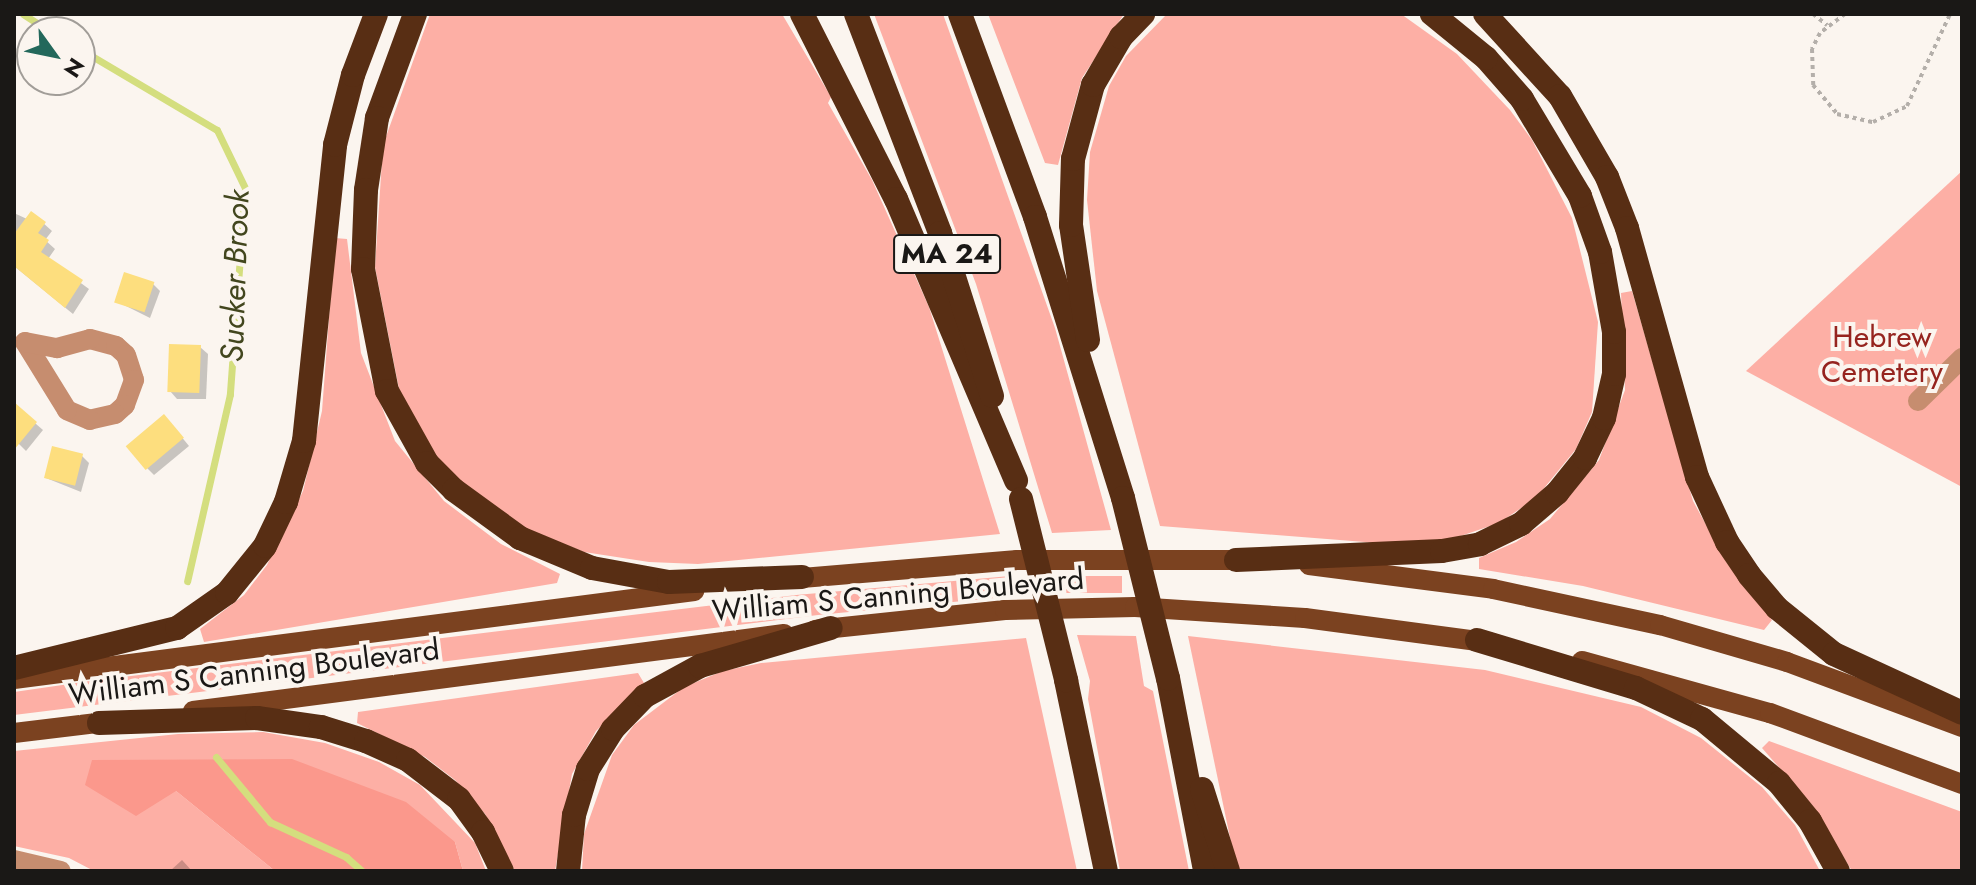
<!DOCTYPE html>
<style>
body{margin:0}
#map{position:relative;width:1976px;height:885px;overflow:hidden;background:#fbf5ef;font-family:Jost,sans-serif}
div>[style]{position:absolute}
.green>*{inset:0;background:#fdafa5;transform-origin:0 0}
.forest>*{inset:0;background:#fb988c}
.shadow>*{inset:0;background:#0003}
.stream>*{height:7px;margin:-3.5px;padding:0 3.5px;transform-origin:3.5px;border-radius:3.5px;background:#d4de7e}
.building>*{inset:0;background:#fdde7e;transform-origin:0 0}
.path>*{height:4px;margin-top:-2px;transform-origin:0;background:repeating-linear-gradient(90deg,#b4afaa 0 4px,transparent 0 8px)}
.minor>*{height:20px;margin:-10px;padding:0 10px;transform-origin:10px;border-radius:10px;background:#c68d6f}
.major>*{height:20px;margin:-10px;padding:0 10px;transform-origin:10px;border-radius:10px;background:#7b4220}
.highway>*{height:24px;margin:-12px;padding:0 12px;transform-origin:12px;border-radius:12px;background:#582e14}
.highway-bridge>*{height:24px;margin:-12px;padding:0 12px;transform-origin:12px;border-radius:12px;background:#582e14}
span{translate:-50% -50%;white-space:nowrap;text-align:center;line-height:1.15;-webkit-text-stroke:8px #fbf5ef;paint-order:stroke}
.shield-label span{padding:2px 6px;background:#fbf5ef;border:2px solid;border-radius:6px;-webkit-text-stroke-width:0}
.shield-label{font-size:28px;color:#1a1816;font-weight:700}
.park-label{font-size:30px;color:#96241f}
.street-label{font-size:30px;color:#1a1816}
.water-label{font-size:32px;color:#42461e;font-style:italic}
.frame{position:absolute;inset:0;border:16px solid #1a1816;pointer-events:none}
.north{position:absolute;left:16px;top:16px;width:80px;height:80px;box-sizing:border-box;background:#fbf5ef;border:2px solid #a19d98;border-radius:50%;rotate:123deg;font-size:22px;font-weight:700;line-height:32px;text-align:center;color:#1a1816}
.north::after{content:'';display:block;margin:auto;width:28px;height:36px;background:#23685b;clip-path:polygon(50% 0,100% 100%,50% 72%,0 100%)}
</style>
<div id="map">
<div class="green">
<i style="clip-path:polygon(430px 14px,782px 14px,831px 97px,828px 103px,872px 180px,929px 307px,1000px 534px,698px 564px,649px 562px,584px 552px,528px 530px,463px 485px,432px 451px,399px 389px,375px 267px,383px 145px)"></i>
<i style="clip-path:polygon(874px 14px,943px 14px,1055px 328px,1111px 530px,1052px 533px,976px 284px)"></i>
<i style="clip-path:polygon(988px 14px,1124px 14px,1082px 78px,1058px 165px,1045px 163px)"></i>
<i style="clip-path:polygon(1167px 14px,1401px 14px,1457px 54px,1510px 110px,1532px 140px,1572px 218px,1598px 322px,1592px 412px,1576px 449px,1536px 498px,1499px 523px,1440px 543px,1403px 545px,1160px 526px,1097px 291px,1087px 200px,1090px 152px,1109px 86px,1126px 56px)"></i>
<i style="clip-path:polygon(1962px 171px,1962px 487px,1746px 371px)"></i>
<i style="clip-path:polygon(335px 238px,347px 239px,361px 353px,395px 441px,444px 501px,501px 544px,560px 574px,557px 583px,204px 642px,200px 629px,244px 595px,267px 565px,303px 491px,322px 411px)"></i>
<i style="clip-path:polygon(1632px 291px,1693px 501px,1727px 563px,1772px 620px,1764px 630px,1583px 586px,1479px 569px,1479px 558px,1516px 542px,1550px 519px,1599px 460px,1625px 390px,1621px 293px)"></i>
<i style="clip-path:polygon(1010px 576px,1015px 596px,818px 615px,14px 715px,14px 692px,90px 681px,796px 595px)"></i>
<i style="left:1063px;top:576px;width:59px;height:17px"></i>
<i style="clip-path:polygon(1077px 635px,1136px 636px,1144px 686px,1153px 691px,1189px 871px,1120px 871px,1088px 699px,1090px 681px)"></i>
<i style="clip-path:polygon(1188px 636px,1485px 670px,1641px 707px,1701px 738px,1762px 787px,1795px 825px,1820px 871px,1237px 871px)"></i>
<i style="clip-path:polygon(1026px 638px,1077px 871px,582px 871px,584px 834px,612px 755px,634px 725px,684px 687px,723px 671px,761px 663px)"></i>
<i style="clip-path:polygon(638px 673px,644px 683px,596px 731px,572px 774px,555px 871px,515px 871px,485px 814px,455px 780px,425px 757px,357px 723px,358px 712px)"></i>
<i style="clip-path:polygon(263px 732px,325px 743px,379px 762px,420px 785px,475px 843px,486px 871px,463px 871px,455px 842px,176px 791px,275px 871px,94px 871px,69px 858px,14px 846px,14px 751px,178px 734px)"></i>
<i style="clip-path:polygon(1769px 741px,1962px 812px,1962px 871px,1852px 871px,1811px 804px,1762px 748px)"></i>
</div>
<div class="forest">
<i style="clip-path:polygon(292px 759px,406px 802px,455px 842px,463px 871px,275px 871px,176px 791px,136px 816px,85px 785px,92px 760px)"></i>
</div>
<div class="shadow">
<i style="clip-path:polygon(14px 213px,27px 219px,32px 213px,52px 231px,45px 240px,55px 249px,48px 259px,89px 289px,73px 314px,14px 266px)"></i>
<i style="clip-path:polygon(152px 283px,160px 291px,150px 318px,116px 301px)"></i>
<i style="clip-path:polygon(200px 347px,208px 354px,206px 399px,177px 399px,170px 391px)"></i>
<i style="clip-path:polygon(14px 405px,43px 430px,26px 451px,14px 439px)"></i>
<i style="clip-path:polygon(171px 424px,189px 446px,154px 475px,147px 468px)"></i>
<i style="clip-path:polygon(82px 456px,89px 463px,81px 492px,46px 478px)"></i>
<i style="clip-path:polygon(182px 860px,192px 871px,170px 871px)"></i>
</div>
<div class="stream">
<i style="left:23px;top:14px;width:33px;rotate:33deg"></i>
<i style="left:80px;top:49px;width:159px;rotate:30.6deg"></i>
<i style="left:217px;top:130px;width:64px;rotate:64.2deg"></i>
<i style="left:245px;top:188px;width:207px;rotate:94.2deg"></i>
<i style="left:230px;top:394px;width:192px;rotate:102.9deg"></i>
<i style="left:216px;top:757px;width:85px;rotate:50.3deg"></i>
<i style="left:270px;top:822px;width:84px;rotate:24.7deg"></i>
<i style="left:346px;top:857px;width:21px;rotate:41deg"></i>
</div>
<div class="building">
<i style="clip-path:polygon(31px 211px,46px 222px,38px 233px,49px 240px,41px 252px,83px 280px,65px 308px,14px 266px,14px 234px)"></i>
<i style="left:124px;top:272px;width:32px;height:32px;rotate:18deg"></i>
<i style="left:169px;top:344px;width:32px;height:48px;rotate:2deg"></i>
<i style="clip-path:polygon(14px 402px,37px 422px,14px 450px)"></i>
<i style="left:164px;top:414px;width:31px;height:50px;rotate:50deg"></i>
<i style="left:52px;top:446px;width:32px;height:33px;rotate:14deg"></i>
</div>
<div class="path">
<i style="left:1813px;top:14px;width:18px;rotate:38deg"></i>
<i style="left:1845px;top:14px;width:31px;rotate:143deg"></i>
<i style="left:1820px;top:33px;width:18px;rotate:117deg"></i>
<i style="left:1812px;top:49px;width:36px;rotate:88deg"></i>
<i style="left:1813px;top:85px;width:38px;rotate:50deg"></i>
<i style="left:1837px;top:114px;width:37px;rotate:13deg"></i>
<i style="left:1873px;top:122px;width:38px;rotate:-25deg"></i>
<i style="left:1907px;top:106px;width:102px;rotate:-64.9deg"></i>
</div>
<div class="minor">
<i style="left:90px;top:339px;width:27px;rotate:15deg"></i>
<i style="left:116px;top:346px;width:13px;rotate:42deg"></i>
<i style="left:126px;top:355px;width:26px;rotate:72deg"></i>
<i style="left:134px;top:380px;width:27px;rotate:110deg"></i>
<i style="left:125px;top:405px;width:13px;rotate:138deg"></i>
<i style="left:115px;top:414px;width:26px;rotate:167deg"></i>
<i style="left:90px;top:420px;width:25px;rotate:-157deg"></i>
<i style="left:67px;top:410px;width:80px;rotate:-121.7deg"></i>
<i style="left:25px;top:342px;width:33px;rotate:11deg"></i>
<i style="left:57px;top:348px;width:34px;rotate:-15deg"></i>
<i style="left:1918px;top:401px;width:62px;rotate:-44.3deg"></i>
<i style="left:14px;top:860px;width:48px;rotate:13.2deg"></i>
</div>
<div class="major">
<i style="left:1309px;top:565px;width:186px;rotate:7.4deg"></i>
<i style="left:1493px;top:589px;width:171px;rotate:12.2deg"></i>
<i style="left:1660px;top:625px;width:132px;rotate:16.2deg"></i>
<i style="left:1787px;top:662px;width:187px;rotate:20.4deg"></i>
<i style="left:790px;top:579px;width:228px;rotate:-4.8deg"></i>
<i style="left:1017px;top:560px;width:232px"></i>
<i style="left:815px;top:630px;width:191px;rotate:-6deg"></i>
<i style="left:1005px;top:610px;width:130px;rotate:-1.3deg"></i>
<i style="left:1135px;top:607px;width:170px;rotate:3.7deg"></i>
<i style="left:1305px;top:618px;width:189px;rotate:7.6deg"></i>
<i style="left:1582px;top:661px;width:195px;rotate:15.5deg"></i>
<i style="left:1770px;top:713px;width:205px;rotate:20.3deg"></i>
<i style="left:14px;top:679px;width:686px;rotate:-7.37deg"></i>
<i style="left:193px;top:711px;width:596px;rotate:-7.42deg"></i>
<i style="left:14px;top:733px;width:100px;rotate:-6.9deg"></i>
</div>
<div class="highway">
<i style="left:415px;top:14px;width:111px;rotate:110.1deg"></i>
<i style="left:377px;top:118px;width:73px;rotate:98.7deg"></i>
<i style="left:366px;top:190px;width:79px;rotate:92.2deg"></i>
<i style="left:363px;top:269px;width:124px;rotate:78.9deg"></i>
<i style="left:387px;top:391px;width:82px;rotate:60.9deg"></i>
<i style="left:427px;top:463px;width:38px;rotate:45deg"></i>
<i style="left:454px;top:490px;width:82px;rotate:36deg"></i>
<i style="left:520px;top:538px;width:78px;rotate:22.6deg"></i>
<i style="left:592px;top:568px;width:78px;rotate:10.3deg"></i>
<i style="left:669px;top:582px;width:133px;rotate:-2.2deg"></i>
<i style="left:802px;top:14px;width:208px;rotate:63.1deg"></i>
<i style="left:896px;top:199px;width:306px;rotate:66.9deg"></i>
<i style="left:856px;top:14px;width:235px;rotate:69deg"></i>
<i style="left:940px;top:233px;width:171px;rotate:72.3deg"></i>
<i style="left:960px;top:14px;width:216px;rotate:69.7deg"></i>
<i style="left:1035px;top:217px;width:294px;rotate:72.6deg"></i>
<i style="left:1485px;top:14px;width:111px;rotate:47.6deg"></i>
<i style="left:1560px;top:96px;width:94px;rotate:59.9deg"></i>
<i style="left:1607px;top:177px;width:55px;rotate:68.6deg"></i>
<i style="left:1627px;top:228px;width:259px;rotate:74.3deg"></i>
<i style="left:1697px;top:477px;width:72px;rotate:65.2deg"></i>
<i style="left:1727px;top:542px;width:40px;rotate:56deg"></i>
<i style="left:1749px;top:575px;width:43px;rotate:49.7deg"></i>
<i style="left:1777px;top:608px;width:73px;rotate:38.9deg"></i>
<i style="left:1834px;top:654px;width:141px;rotate:24.7deg"></i>
<i style="left:1088px;top:340px;width:116px;rotate:-98.4deg"></i>
<i style="left:1071px;top:225px;width:66px;rotate:-88.3deg"></i>
<i style="left:1073px;top:159px;width:77px;rotate:-74.9deg"></i>
<i style="left:1093px;top:85px;width:56px;rotate:-59.7deg"></i>
<i style="left:1121px;top:37px;width:32px;rotate:-46deg"></i>
<i style="left:1236px;top:560px;width:206px;rotate:-2.5deg"></i>
<i style="left:1442px;top:551px;width:39px;rotate:-10deg"></i>
<i style="left:1480px;top:544px;width:46px;rotate:-26deg"></i>
<i style="left:1521px;top:524px;width:48px;rotate:-40.7deg"></i>
<i style="left:1557px;top:493px;width:45px;rotate:-51.3deg"></i>
<i style="left:1585px;top:458px;width:44px;rotate:-64.6deg"></i>
<i style="left:1604px;top:418px;width:45px;rotate:-77.2deg"></i>
<i style="left:1614px;top:374px;width:42px;rotate:-90deg"></i>
<i style="left:1614px;top:332px;width:81px;rotate:-99.9deg"></i>
<i style="left:1600px;top:252px;width:59px;rotate:-109.7deg"></i>
<i style="left:1580px;top:196px;width:113px;rotate:-120.9deg"></i>
<i style="left:1522px;top:99px;width:55px;rotate:-131.3deg"></i>
<i style="left:1486px;top:58px;width:70px;rotate:-140.8deg"></i>
<i style="left:1477px;top:640px;width:166px;rotate:16.8deg"></i>
<i style="left:1636px;top:688px;width:73px;rotate:25.2deg"></i>
<i style="left:1702px;top:719px;width:100px;rotate:39.7deg"></i>
<i style="left:1779px;top:783px;width:49px;rotate:50.8deg"></i>
<i style="left:1810px;top:821px;width:57px;rotate:60.8deg"></i>
<i style="left:14px;top:668px;width:168px;rotate:-13.8deg"></i>
<i style="left:177px;top:628px;width:61px;rotate:-35deg"></i>
<i style="left:227px;top:593px;width:60px;rotate:-51deg"></i>
<i style="left:265px;top:546px;width:49px;rotate:-64.5deg"></i>
<i style="left:286px;top:502px;width:64px;rotate:-73.6deg"></i>
<i style="left:304px;top:441px;width:298px;rotate:-84deg"></i>
<i style="left:335px;top:145px;width:72px;rotate:-75.6deg"></i>
<i style="left:353px;top:75px;width:65px;rotate:-69.3deg"></i>
<i style="left:1168px;top:678px;width:197px;rotate:79.1deg"></i>
<i style="left:1066px;top:680px;width:195px;rotate:78.2deg"></i>
<i style="left:99px;top:723px;width:158px;rotate:-1.8deg"></i>
<i style="left:257px;top:718px;width:65px;rotate:8deg"></i>
<i style="left:321px;top:727px;width:47px;rotate:17.3deg"></i>
<i style="left:366px;top:741px;width:46px;rotate:24.3deg"></i>
<i style="left:408px;top:760px;width:64px;rotate:37.4deg"></i>
<i style="left:459px;top:799px;width:41px;rotate:54deg"></i>
<i style="left:483px;top:832px;width:43px;rotate:64deg"></i>
<i style="left:1202px;top:789px;width:86px;rotate:72.4deg"></i>
<i style="left:568px;top:871px;width:56px;rotate:-83.9deg"></i>
<i style="left:574px;top:815px;width:48px;rotate:-73.1deg"></i>
<i style="left:588px;top:769px;width:47px;rotate:-58deg"></i>
<i style="left:613px;top:729px;width:46px;rotate:-45.9deg"></i>
<i style="left:645px;top:696px;width:63px;rotate:-28.6deg"></i>
<i style="left:700px;top:666px;width:136px;rotate:-16.2deg"></i>
</div>
<div class="highway-bridge">
<i style="left:1123px;top:498px;width:186px;rotate:76deg"></i>
<i style="left:1021px;top:499px;width:187px;rotate:76deg"></i>
</div>
<div class="shield-label">
<span style="left:947px;top:254px">MA 24</span>
</div>
<div class="park-label">
<span style="left:1882px;top:354px">Hebrew<br>Cemetery</span>
</div>
<div class="street-label">
<span style="left:898px;top:595px;rotate:-5deg">William S Canning Boulevard</span>
<span style="left:254px;top:672px;rotate:-7deg">William S Canning Boulevard</span>
</div>
<div class="water-label">
<span style="left:235px;top:276px;rotate:-88deg">Sucker Brook</span>
</div>
<div class="frame"></div>
<div class="north">N</div>
</div>
